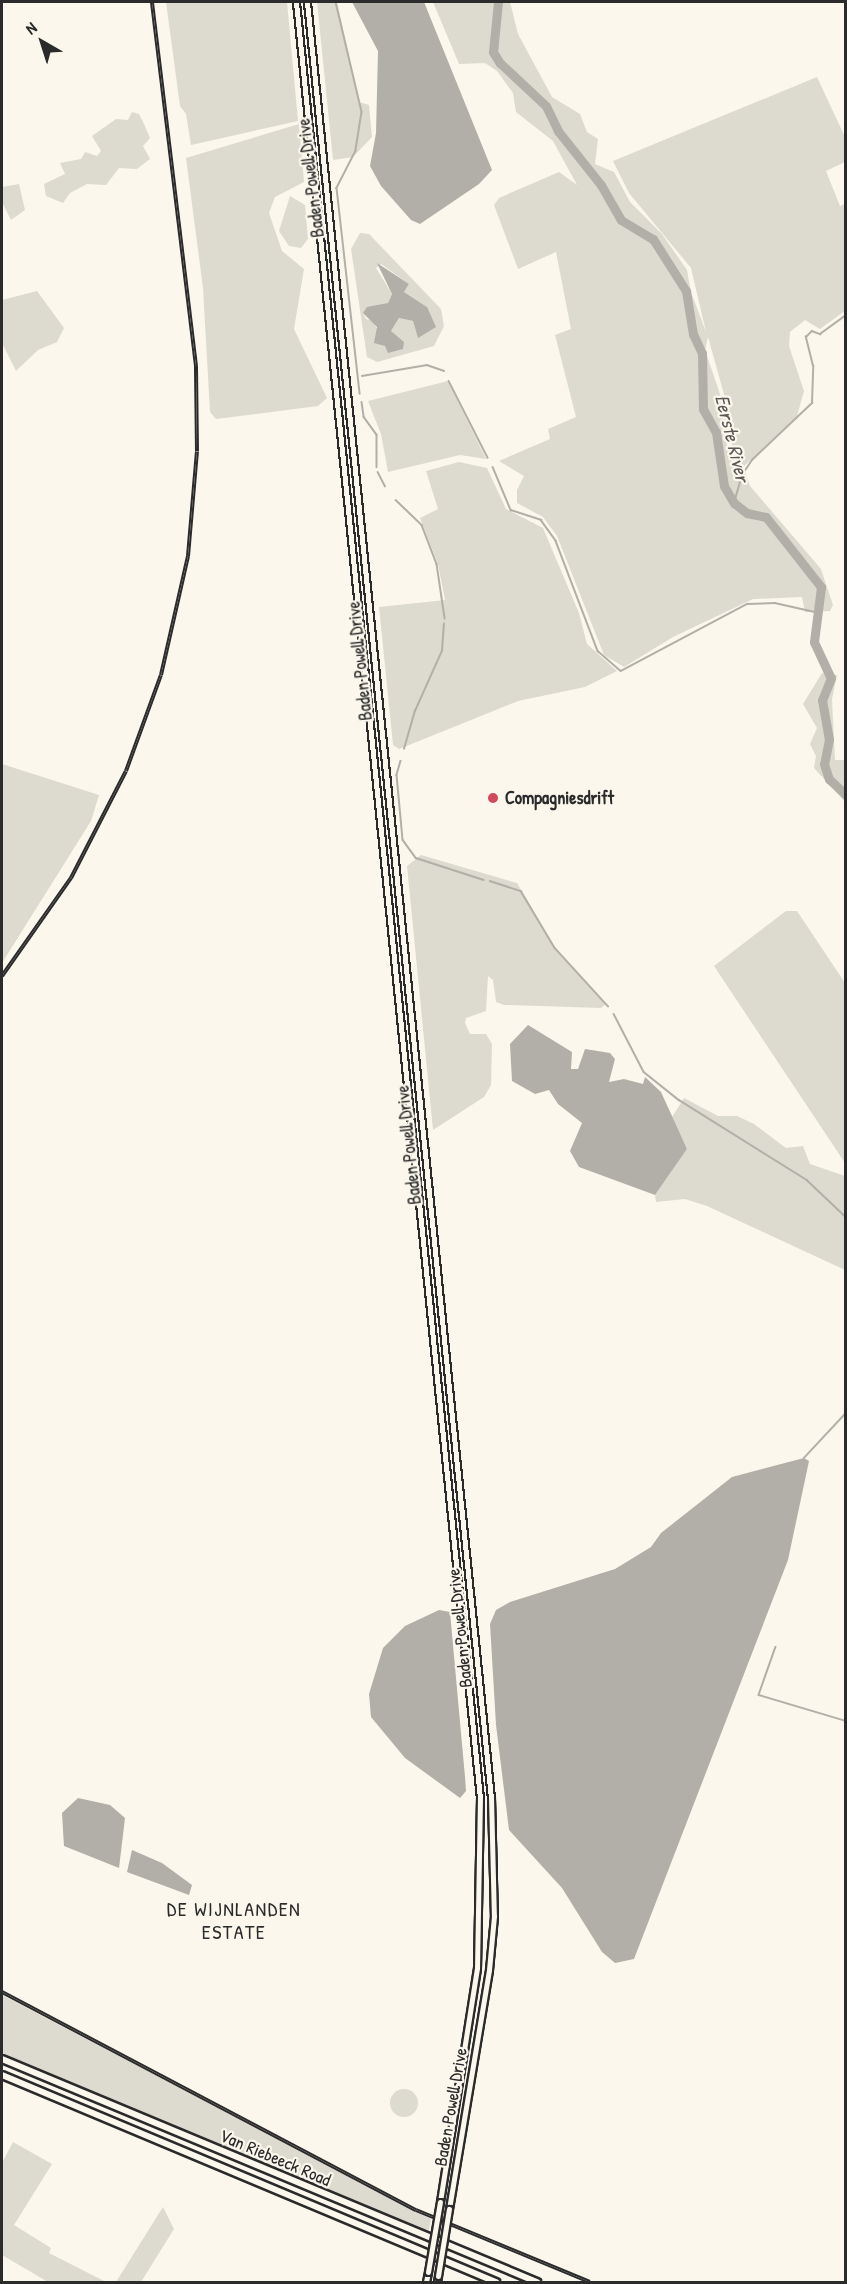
<!DOCTYPE html>
<style>
body{margin:0}
#map{position:relative;width:847px;height:2284px;overflow:hidden;background:#fbf7ec;font-family:"Patrick Hand",sans-serif}
div>[style]{position:absolute}
.green>*{inset:0;background:#dddad0}
.round{border-radius:50%}
.water>*{inset:0;background:#b1afa7}
.stream>*{height:1.5px;margin:-0.75px;padding:0 0.75px;transform-origin:0.75px;border-radius:0.75px;background:#b1afa7}
.river>*{height:9px;margin:-4.5px;padding:0 4.5px;transform-origin:4.5px;border-radius:4.5px;background:#b1afa7}
.roads{filter:drop-shadow(2px 0 #2b2b2b) drop-shadow(-2px 0 #2b2b2b) drop-shadow(0 2px #2b2b2b) drop-shadow(0 -2px #2b2b2b)}
.secondary>*{height:5px;margin:-2.5px;padding:0 2.5px;transform-origin:2.5px;border-radius:2.5px;background:#fbf7ec}
.primary>*{height:6px;margin:-3px;padding:0 3px;transform-origin:3px;border-radius:3px;background:#fbf7ec}
.rail>*{height:4px;margin-top:-2px;transform-origin:0;background:repeating-linear-gradient(90deg,#fbf7ec 0 4.5px,#2b2b2b 0 9px);box-sizing:border-box;border-block:2px solid #2b2b2b}
.bridges{filter:drop-shadow(2px 0 #2b2b2b) drop-shadow(-2px 0 #2b2b2b) drop-shadow(0 2px #2b2b2b) drop-shadow(0 -2px #2b2b2b)}
.secondary-bridge>*{height:5px;margin:-2.5px;padding:0 2.5px;transform-origin:2.5px;border-radius:2.5px;background:#fbf7ec}
.dots>*{width:16px;height:16px;translate:-50% -50%;box-sizing:border-box;border:3px solid #fbf7ec;border-radius:50%}
span{translate:-50% -50%;white-space:nowrap;text-align:center;line-height:1.15;-webkit-text-stroke:4.5px #fbf7ec;paint-order:stroke}
.street-label{font-size:18px;color:#2b2b2b}
.poi-label{font-size:18px;color:#2b2b2b;font-weight:700}
.left{translate:0 -50%;text-align:left}
.water-label{font-size:20px;color:#5a5956;font-style:italic}
.neighbourhood-label{font-size:20px;color:#2b2b2b;letter-spacing:1.5px}
.frame{position:absolute;inset:0;border:3px solid #2b2b2b;pointer-events:none}
.north{position:absolute;left:12px;top:12px;width:60px;height:60px;-webkit-text-stroke:4px #fbf7ec;paint-order:stroke;rotate:321deg;font-size:16px;font-weight:700;line-height:24px;text-align:center;color:#2b2b2b}
.north::after{content:'';display:block;margin:auto;width:21px;height:27px;background:#2b2b2b;clip-path:polygon(50% 0,100% 100%,50% 72%,0 100%)}
</style>
<div id="map">
<div class="green">
<i style="clip-path:polygon(166px 2px,287px 2px,298px 121px,191px 145px,186px 114px,180px 106px)"></i>
<i style="clip-path:polygon(317px 2px,337px 2px,359px 102px,369px 105px,372px 137px,353px 157px,333px 160px)"></i>
<i style="clip-path:polygon(evenodd,433px 2px,510px 2px,518px 34px,552px 97px,580px 114px,587px 132px,598px 139px,595px 164px,614px 172px,630px 202px,662px 234px,687px 270px,691px 292px,706px 332px,691px 268px,629px 193px,613px 161px,817px 77px,845px 137px,845px 162px,826px 171px,840px 206px,845px 204px,845px 311px,820px 329px,805px 320px,790px 332px,789px 346px,804px 391px,797px 416px,740px 470px,745px 471px,750px 486px,821px 569px,833px 605px,830px 611px,805px 612px,802px 597px,753px 599px,673px 637px,624px 667px,604px 655px,557px 536px,543px 517px,517px 503px,517px 490px,524px 476px,499px 461px,550px 439px,548px 429px,576px 417px,555px 335px,571px 329px,556px 252px,518px 269px,494px 205px,499px 198px,559px 172px,577px 185px,553px 141px,516px 112px,513px 93px,497px 71px,485px 63px,459px 64px,433px 2px,708px 337px,727px 405px,735px 469px,727px 448px,725px 409px,705px 350px,708px 337px)"></i>
<i style="clip-path:polygon(132px 112px,139px 114px,144px 124px,150px 138px,143px 146px,150px 159px,137px 169px,119px 168px,106px 185px,87px 184px,70px 193px,63px 203px,46px 196px,44px 184px,65px 174px,60px 163px,81px 159px,85px 152px,97px 156px,101px 151px,92px 136px,116px 119px,128px 120px)"></i>
<i style="clip-path:polygon(299px 124px,304px 182px,275px 197px,269px 213px,282px 251px,304px 269px,294px 329px,327px 398px,318px 406px,216px 419px,210px 412px,203px 288px,186px 158px)"></i>
<i style="clip-path:polygon(19px 184px,25px 210px,11px 220px,2px 202px,2px 187px)"></i>
<i style="clip-path:polygon(290px 196px,305px 205px,308px 239px,301px 248px,289px 246px,279px 231px)"></i>
<i style="clip-path:polygon(evenodd,360px 233px,369px 234px,441px 309px,444px 326px,434px 346px,377px 362px,367px 357px,351px 249px,360px 233px,381px 264px,409px 284px,404px 292px,427px 307px,418px 337px,413px 321px,399px 318px,391px 331px,394px 337px,385px 346px,373px 321px,366px 319px,363px 313px,388px 303px,392px 294px,376px 268px,381px 264px)"></i>
<i style="clip-path:polygon(37px 291px,64px 328px,57px 342px,38px 350px,16px 371px,2px 343px,2px 300px)"></i>
<i style="clip-path:polygon(448px 381px,486px 459px,460px 455px,388px 472px,381px 434px,368px 401px)"></i>
<i style="clip-path:polygon(459px 462px,487px 468px,506px 509px,543px 528px,579px 613px,587px 644px,617px 671px,585px 687px,518px 701px,399px 749px,393px 745px,379px 607px,445px 600px,438px 564px,420px 518px,438px 509px,426px 471px)"></i>
<i style="clip-path:polygon(822px 673px,837px 675px,832px 699px,835px 760px,845px 760px,845px 802px,814px 768px,816px 756px,810px 744px,817px 728px,803px 704px)"></i>
<i style="clip-path:polygon(2px 764px,99px 795px,91px 821px,2px 963px)"></i>
<i style="clip-path:polygon(421px 855px,517px 883px,555px 948px,606px 1004px,601px 1008px,504px 1005px,496px 1002px,493px 980px,488px 976px,486px 1011px,466px 1018px,465px 1023px,470px 1034px,486px 1034px,492px 1044px,491px 1085px,484px 1097px,433px 1130px,407px 866px)"></i>
<i style="clip-path:polygon(786px 911px,797px 911px,845px 983px,845px 1163px,714px 966px)"></i>
<i style="clip-path:polygon(684px 1098px,718px 1116px,737px 1116px,754px 1124px,786px 1148px,803px 1146px,810px 1164px,845px 1176px,845px 1270px,707px 1206px,685px 1199px,656px 1202px,655px 1195px,687px 1149px,672px 1117px)"></i>
<i style="clip-path:polygon(2px 1995px,431px 2219px,428px 2235px,2px 2056px)"></i>
<i class="round" style="left:390px;top:2089px;width:28px;height:28px"></i>
<i style="clip-path:polygon(13px 2142px,52px 2164px,14px 2225px,51px 2248px,49px 2253px,106px 2282px,48px 2282px,2px 2255px,2px 2163px)"></i>
<i style="clip-path:polygon(163px 2207px,174px 2229px,141px 2282px,116px 2282px)"></i>
</div>
<div class="water">
<i style="clip-path:polygon(352px 2px,424px 2px,492px 170px,479px 184px,420px 224px,411px 220px,381px 186px,370px 166px,376px 133px,378px 51px)"></i>
<i style="clip-path:polygon(377px 263px,409px 284px,404px 292px,427px 307px,436px 327px,418px 338px,413px 321px,399px 318px,391px 331px,404px 342px,403px 349px,388px 353px,385px 346px,374px 343px,377px 327px,363px 313px,367px 307px,388px 303px,392px 294px)"></i>
<i style="clip-path:polygon(528px 1025px,572px 1052px,571px 1069px,578px 1069px,585px 1049px,610px 1053px,615px 1059px,609px 1082px,624px 1079px,643px 1084px,645px 1077px,661px 1092px,687px 1149px,655px 1195px,579px 1167px,570px 1151px,582px 1123px,558px 1104px,549px 1090px,535px 1094px,512px 1081px,510px 1044px)"></i>
<i style="clip-path:polygon(804px 1458px,809px 1461px,788px 1560px,634px 1959px,615px 1963px,602px 1952px,562px 1888px,509px 1830px,496px 1725px,490px 1624px,496px 1610px,510px 1602px,615px 1569px,651px 1547px,661px 1533px,732px 1477px)"></i>
<i style="clip-path:polygon(439px 1610px,450px 1612px,465px 1777px,466px 1791px,460px 1798px,405px 1758px,371px 1717px,369px 1694px,383px 1648px,405px 1626px)"></i>
<i style="clip-path:polygon(78px 1798px,110px 1805px,125px 1818px,119px 1868px,64px 1846px,62px 1813px)"></i>
<i style="clip-path:polygon(132px 1850px,162px 1863px,192px 1885px,189px 1895px,127px 1872px)"></i>
</div>
<div class="stream">
<i style="left:336px;top:2px;width:113px;rotate:76.7deg"></i>
<i style="left:362px;top:112px;width:39px;rotate:99deg"></i>
<i style="left:356px;top:151px;width:42px;rotate:117.2deg"></i>
<i style="left:337px;top:188px;width:207px;rotate:83.6deg"></i>
<i style="left:362px;top:376px;width:66px;rotate:-9.6deg"></i>
<i style="left:427px;top:365px;width:18px;rotate:19deg"></i>
<i style="left:449px;top:381px;width:86px;rotate:63.1deg"></i>
<i style="left:362px;top:402px;width:15px;rotate:82deg"></i>
<i style="left:364px;top:417px;width:22px;rotate:54deg"></i>
<i style="left:377px;top:435px;width:32px;rotate:90deg"></i>
<i style="left:493px;top:467px;width:47px;rotate:67.3deg"></i>
<i style="left:511px;top:510px;width:32px;rotate:18deg"></i>
<i style="left:541px;top:520px;width:26px;rotate:54deg"></i>
<i style="left:556px;top:541px;width:118px;rotate:69.1deg"></i>
<i style="left:598px;top:651px;width:30px;rotate:41deg"></i>
<i style="left:621px;top:671px;width:143px;rotate:-28deg"></i>
<i style="left:747px;top:604px;width:28px;rotate:-2deg"></i>
<i style="left:775px;top:603px;width:45px;rotate:12.8deg"></i>
<i style="left:378px;top:472px;width:16px;rotate:63deg"></i>
<i style="left:396px;top:500px;width:36px;rotate:44deg"></i>
<i style="left:422px;top:525px;width:42px;rotate:69deg"></i>
<i style="left:437px;top:564px;width:55px;rotate:81.6deg"></i>
<i style="left:734px;top:503px;width:29px;rotate:-74deg"></i>
<i style="left:742px;top:475px;width:18px;rotate:-56deg"></i>
<i style="left:752px;top:460px;width:83px;rotate:-43.5deg"></i>
<i style="left:812px;top:403px;width:37px;rotate:-88deg"></i>
<i style="left:813px;top:366px;width:30px;rotate:-104deg"></i>
<i style="left:806px;top:337px;width:8px;rotate:-45deg"></i>
<i style="left:812px;top:331px;width:9px;rotate:21deg"></i>
<i style="left:820px;top:334px;width:32px;rotate:-36deg"></i>
<i style="left:404px;top:749px;width:40px;rotate:-74deg"></i>
<i style="left:415px;top:711px;width:66px;rotate:-65.8deg"></i>
<i style="left:442px;top:651px;width:27px;rotate:-86deg"></i>
<i style="left:401px;top:761px;width:15px;rotate:106deg"></i>
<i style="left:397px;top:775px;width:65px;rotate:84.7deg"></i>
<i style="left:403px;top:840px;width:22px;rotate:54deg"></i>
<i style="left:416px;top:858px;width:71px;rotate:17.9deg"></i>
<i style="left:490px;top:881px;width:33px;rotate:18deg"></i>
<i style="left:521px;top:891px;width:66px;rotate:59.2deg"></i>
<i style="left:555px;top:948px;width:79px;rotate:47.6deg"></i>
<i style="left:614px;top:1014px;width:65px;rotate:62.7deg"></i>
<i style="left:644px;top:1072px;width:45px;rotate:38.7deg"></i>
<i style="left:679px;top:1100px;width:151px;rotate:32deg"></i>
<i style="left:807px;top:1180px;width:54px;rotate:43.5deg"></i>
<i style="left:804px;top:1458px;width:62px;rotate:-47deg"></i>
<i style="left:776px;top:1647px;width:51px;rotate:109.5deg"></i>
<i style="left:759px;top:1695px;width:91px;rotate:16.6deg"></i>
</div>
<div class="river">
<i style="left:498px;top:2px;width:50px;rotate:95.7deg"></i>
<i style="left:493px;top:52px;width:13px;rotate:58deg"></i>
<i style="left:500px;top:63px;width:63px;rotate:43.1deg"></i>
<i style="left:546px;top:106px;width:28px;rotate:64deg"></i>
<i style="left:558px;top:131px;width:69px;rotate:51.5deg"></i>
<i style="left:601px;top:185px;width:40px;rotate:60.3deg"></i>
<i style="left:621px;top:220px;width:37px;rotate:31deg"></i>
<i style="left:653px;top:239px;width:62px;rotate:57.6deg"></i>
<i style="left:686px;top:291px;width:44px;rotate:80.8deg"></i>
<i style="left:693px;top:334px;width:21px;rotate:65deg"></i>
<i style="left:702px;top:353px;width:56px;rotate:89deg"></i>
<i style="left:703px;top:409px;width:26px;rotate:61deg"></i>
<i style="left:716px;top:432px;width:55px;rotate:81.6deg"></i>
<i style="left:724px;top:486px;width:20px;rotate:60deg"></i>
<i style="left:734px;top:503px;width:16px;rotate:38deg"></i>
<i style="left:747px;top:513px;width:19px;rotate:12deg"></i>
<i style="left:766px;top:517px;width:89px;rotate:51.8deg"></i>
<i style="left:821px;top:587px;width:55px;rotate:97.3deg"></i>
<i style="left:814px;top:642px;width:40px;rotate:65deg"></i>
<i style="left:831px;top:678px;width:24px;rotate:112deg"></i>
<i style="left:822px;top:700px;width:40px;rotate:80deg"></i>
<i style="left:829px;top:739px;width:25px;rotate:101deg"></i>
<i style="left:824px;top:764px;width:16px;rotate:72deg"></i>
<i style="left:829px;top:779px;width:23px;rotate:43deg"></i>
</div>
<div class="roads">
<div class="secondary">
<i style="left:296px;top:2px;width:1804px;rotate:84.15deg"></i>
<i style="left:480px;top:1797px;width:171px;rotate:91deg"></i>
<i style="left:477px;top:1968px;width:237px;rotate:99deg"></i>
<i style="left:307px;top:2px;width:1804px;rotate:84.15deg"></i>
<i style="left:491px;top:1797px;width:119px;rotate:88.6deg"></i>
<i style="left:494px;top:1916px;width:54px;rotate:95.3deg"></i>
<i style="left:489px;top:1970px;width:242px;rotate:99.5deg"></i>
<i style="left:426px;top:2282px;width:10px;rotate:-79deg"></i>
<i style="left:437px;top:2282px;width:6px;rotate:-81deg"></i>
</div>
<div class="primary">
<i style="left:2px;top:2059px;width:580px;rotate:22.63deg"></i>
<i style="left:2px;top:2075px;width:536px;rotate:22.74deg"></i>
</div>
</div>
<div class="rail">
<i style="left:2px;top:976px;width:120px;rotate:-54.9deg"></i>
<i style="left:71px;top:878px;width:120px;rotate:-62.8deg"></i>
<i style="left:126px;top:771px;width:102px;rotate:-70deg"></i>
<i style="left:161px;top:675px;width:122px;rotate:-77.2deg"></i>
<i style="left:188px;top:556px;width:105px;rotate:-85.1deg"></i>
<i style="left:197px;top:451px;width:85px;rotate:-90.7deg"></i>
<i style="left:196px;top:366px;width:367px;rotate:-96.9deg"></i>
<i style="left:2px;top:1992px;width:468px;rotate:27.8deg"></i>
<i style="left:416px;top:2210px;width:188px;rotate:22.5deg"></i>
</div>
<div class="bridges">
<div class="secondary-bridge">
<i style="left:428px;top:2272px;width:71px;rotate:-80.3deg"></i>
<i style="left:438px;top:2276px;width:68px;rotate:-80.7deg"></i>
</div>
</div>
<div class="dots">
<i style="left:493px;top:798px;background:#d1495b"></i>
</div>
<div class="street-label">
<span style="left:311px;top:178px;rotate:-97deg">Baden Powell Drive</span>
<span style="left:360px;top:661px;rotate:-96deg">Baden Powell Drive</span>
<span style="left:409px;top:1145px;rotate:-96deg">Baden Powell Drive</span>
<span style="left:460px;top:1628px;rotate:-96deg">Baden Powell Drive</span>
<span style="left:451px;top:2107px;rotate:-80deg">Baden Powell Drive</span>
<span style="left:275px;top:2158px;rotate:23deg">Van Riebeeck Road</span>
</div>
<div class="poi-label">
<span class="left" style="left:505px;top:798px">Compagniesdrift</span>
</div>
<div class="water-label">
<span style="left:733px;top:438px;rotate:76deg">Eerste River</span>
</div>
<div class="neighbourhood-label">
<span style="left:234px;top:1920px">DE WIJNLANDEN<br>ESTATE</span>
</div>
<div class="frame"></div>
<div class="north">N</div>
</div>
